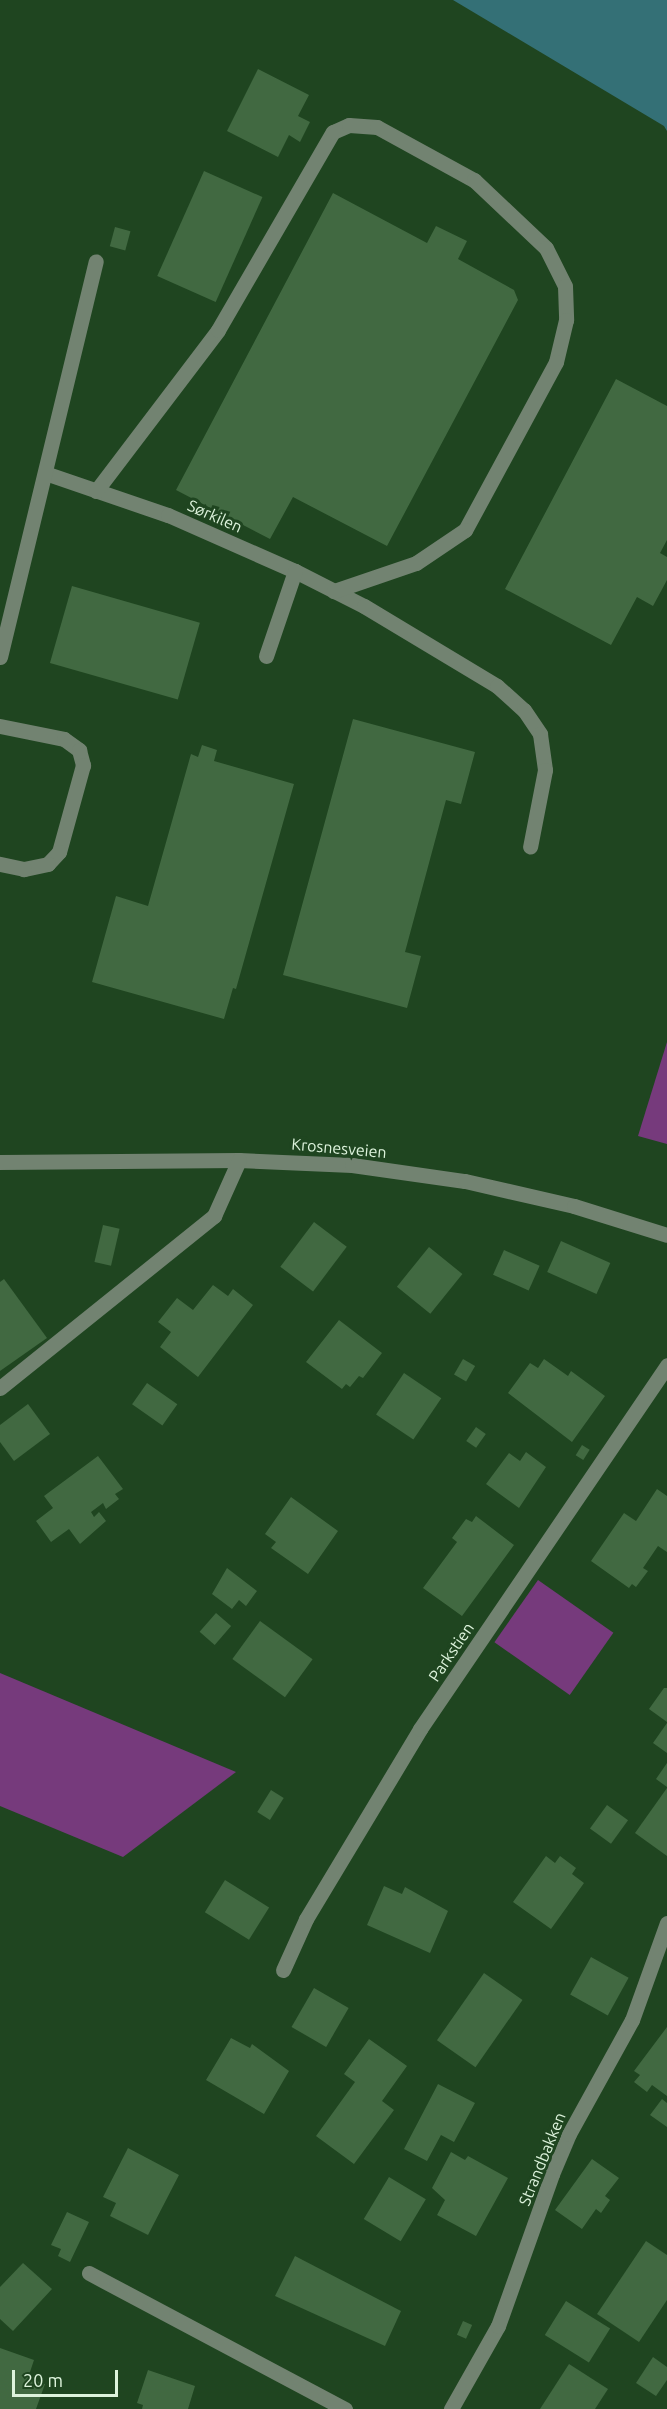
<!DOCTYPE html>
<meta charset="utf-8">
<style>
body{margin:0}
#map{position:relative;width:667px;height:2409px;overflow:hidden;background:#1f4520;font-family:Ubuntu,sans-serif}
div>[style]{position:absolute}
.green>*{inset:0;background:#763a7c;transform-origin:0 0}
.water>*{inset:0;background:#347076}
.building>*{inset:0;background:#416941;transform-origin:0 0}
.minor>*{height:15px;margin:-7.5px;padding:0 7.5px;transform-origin:7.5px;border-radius:7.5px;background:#728371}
span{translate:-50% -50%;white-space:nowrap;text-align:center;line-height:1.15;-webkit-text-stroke:6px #1f4520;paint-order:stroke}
.street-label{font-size:16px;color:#ddf3dc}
.scale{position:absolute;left:12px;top:2370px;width:106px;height:27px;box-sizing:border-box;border:3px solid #ddf3dc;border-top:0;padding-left:8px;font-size:18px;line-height:21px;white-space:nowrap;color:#ddf3dc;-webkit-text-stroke:4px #1f4520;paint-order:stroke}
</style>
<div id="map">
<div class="green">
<i style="clip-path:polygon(667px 1042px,667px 1144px,638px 1136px)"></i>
<i style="left:538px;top:1580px;width:92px;height:76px;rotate:35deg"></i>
<i style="clip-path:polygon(0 1673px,236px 1772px,123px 1857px,0 1806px)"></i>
</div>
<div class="water">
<i style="clip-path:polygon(453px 0,667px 0,667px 131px,664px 126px)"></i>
</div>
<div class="building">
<i style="clip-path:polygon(258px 69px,309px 95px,298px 116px,310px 122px,300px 142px,289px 135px,278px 157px,227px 131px)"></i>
<i style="left:204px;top:171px;width:64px;height:115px;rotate:24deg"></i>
<i style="clip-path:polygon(333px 193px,427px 243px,436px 226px,467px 241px,458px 259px,514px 290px,518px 300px,387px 546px,293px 497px,270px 539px,176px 490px)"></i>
<i style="left:115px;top:227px;width:16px;height:20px;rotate:15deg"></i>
<i style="clip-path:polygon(616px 379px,667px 406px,667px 540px,660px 553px,667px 557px,667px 580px,653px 606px,637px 597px,611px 645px,505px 589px)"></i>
<i style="left:72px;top:586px;width:133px;height:80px;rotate:16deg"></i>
<i style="clip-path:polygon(353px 719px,475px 752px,461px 804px,446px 800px,405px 952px,421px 956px,407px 1008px,283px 975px)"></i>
<i style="clip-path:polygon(202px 745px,217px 750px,214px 761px,294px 784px,236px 989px,233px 988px,224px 1019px,92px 982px,116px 896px,148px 906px,191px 754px,198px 757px)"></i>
<i style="left:314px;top:1222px;width:41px;height:56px;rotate:37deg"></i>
<i style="left:103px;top:1225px;width:17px;height:38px;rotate:13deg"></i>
<i style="left:561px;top:1241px;width:54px;height:34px;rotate:24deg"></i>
<i style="left:429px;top:1247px;width:43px;height:51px;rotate:39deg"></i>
<i style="left:504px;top:1250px;width:39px;height:27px;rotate:24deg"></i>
<i style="clip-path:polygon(4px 1279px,47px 1338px,0 1371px,0 1282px)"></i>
<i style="clip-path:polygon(213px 1285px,228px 1296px,233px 1289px,253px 1305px,198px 1377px,160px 1347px,171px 1332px,158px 1322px,177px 1298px,193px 1310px)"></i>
<i style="clip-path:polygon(339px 1320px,382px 1353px,363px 1378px,359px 1376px,350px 1387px,346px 1384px,342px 1389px,306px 1362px)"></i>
<i style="left:463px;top:1359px;width:14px;height:18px;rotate:30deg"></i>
<i style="clip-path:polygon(544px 1359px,568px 1376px,571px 1371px,605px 1396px,572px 1442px,508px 1393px,530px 1363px,538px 1368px)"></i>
<i style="left:404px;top:1373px;width:45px;height:50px;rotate:34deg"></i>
<i style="left:147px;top:1383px;width:37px;height:26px;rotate:35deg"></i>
<i style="clip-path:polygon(28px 1404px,50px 1434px,14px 1461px,0 1442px,0 1425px)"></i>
<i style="left:476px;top:1427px;width:12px;height:17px;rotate:35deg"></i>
<i style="left:582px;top:1445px;width:9px;height:12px;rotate:32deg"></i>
<i style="clip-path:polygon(526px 1452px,546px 1467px,519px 1508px,486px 1484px,509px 1453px,520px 1461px)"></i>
<i style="clip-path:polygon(98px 1456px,123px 1489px,115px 1494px,119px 1499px,106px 1509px,103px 1503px,91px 1512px,94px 1517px,99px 1512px,106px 1521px,80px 1544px,69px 1529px,51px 1542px,36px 1521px,53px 1508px,44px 1496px)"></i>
<i style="clip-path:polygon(657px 1489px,667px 1496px,667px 1552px,658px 1546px,643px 1568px,648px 1571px,636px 1587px,632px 1584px,629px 1588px,591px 1561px,624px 1513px,636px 1521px)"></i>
<i style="clip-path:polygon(291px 1497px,338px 1531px,308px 1574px,271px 1548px,276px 1542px,265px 1534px)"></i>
<i style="clip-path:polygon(476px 1516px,514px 1545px,462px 1616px,423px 1588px,457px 1542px,452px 1538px,466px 1519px,472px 1522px)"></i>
<i style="clip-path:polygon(227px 1568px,257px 1591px,246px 1606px,239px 1600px,232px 1609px,212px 1594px)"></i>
<i style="left:216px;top:1613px;width:20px;height:25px;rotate:41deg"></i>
<i style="left:260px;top:1621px;width:65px;height:47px;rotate:36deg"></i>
<i style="clip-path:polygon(664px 1688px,667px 1688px,667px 1722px,649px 1709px)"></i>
<i style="clip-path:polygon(667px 1723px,667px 1753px,653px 1743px)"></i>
<i style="clip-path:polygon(667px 1763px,667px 1787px,656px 1779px)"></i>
<i style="clip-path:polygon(667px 1788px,667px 1856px,635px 1833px)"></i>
<i style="left:271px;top:1790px;width:15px;height:26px;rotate:32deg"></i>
<i style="left:607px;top:1805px;width:26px;height:29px;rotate:36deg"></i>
<i style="clip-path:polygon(546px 1856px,555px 1863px,560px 1856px,576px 1868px,572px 1874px,584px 1883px,551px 1929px,513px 1902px)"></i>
<i style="left:225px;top:1880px;width:52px;height:38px;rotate:32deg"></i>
<i style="clip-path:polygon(384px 1886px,402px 1894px,405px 1887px,448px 1911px,430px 1953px,367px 1925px)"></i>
<i style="left:591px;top:1957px;width:43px;height:43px;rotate:29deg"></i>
<i style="left:484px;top:1973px;width:47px;height:82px;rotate:35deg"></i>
<i style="left:314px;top:1988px;width:40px;height:45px;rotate:30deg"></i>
<i style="clip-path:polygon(667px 2027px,667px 2096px,652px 2085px,647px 2092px,634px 2082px,640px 2075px,634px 2071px)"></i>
<i style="clip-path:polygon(231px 2038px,250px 2048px,252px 2044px,289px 2071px,264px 2114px,206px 2080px)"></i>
<i style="clip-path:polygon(369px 2039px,407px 2066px,382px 2101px,394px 2110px,354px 2164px,316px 2136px,355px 2082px,344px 2074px)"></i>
<i style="clip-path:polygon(438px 2084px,475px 2103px,454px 2142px,441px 2135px,427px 2161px,404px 2149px)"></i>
<i style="clip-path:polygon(662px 2099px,667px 2103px,667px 2127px,650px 2115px)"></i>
<i style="clip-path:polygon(128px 2148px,179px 2175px,148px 2235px,110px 2216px,116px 2203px,103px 2197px)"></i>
<i style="clip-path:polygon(451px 2152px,465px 2160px,468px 2156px,508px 2178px,476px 2236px,437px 2215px,445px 2200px,432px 2188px)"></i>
<i style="clip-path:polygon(592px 2159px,619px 2178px,605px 2196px,610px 2200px,601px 2213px,596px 2209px,582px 2229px,555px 2210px)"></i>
<i style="left:389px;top:2177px;width:43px;height:49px;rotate:31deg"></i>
<i style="clip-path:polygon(67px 2212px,89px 2222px,70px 2262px,58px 2256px,61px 2249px,51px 2245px)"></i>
<i style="clip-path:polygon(646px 2241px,667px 2255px,667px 2300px,639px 2342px,597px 2314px)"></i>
<i style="clip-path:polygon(295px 2256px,401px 2311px,385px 2346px,275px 2296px)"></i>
<i style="clip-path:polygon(23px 2263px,52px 2289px,13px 2331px,0 2319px,0 2287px)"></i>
<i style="left:566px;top:2301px;width:52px;height:40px;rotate:32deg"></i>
<i style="left:463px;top:2321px;width:10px;height:15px;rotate:24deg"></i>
<i style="clip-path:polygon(0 2348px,34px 2360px,28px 2378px,45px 2384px,36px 2409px,0 2409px)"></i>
<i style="clip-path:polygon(653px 2357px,667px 2367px,667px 2380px,656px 2396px,636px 2383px)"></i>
<i style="clip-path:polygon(569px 2364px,608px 2389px,595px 2409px,540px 2409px)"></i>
<i style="clip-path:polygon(148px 2370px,195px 2386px,188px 2409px,142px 2409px,143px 2405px,137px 2403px)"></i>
</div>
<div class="minor">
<i style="left:45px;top:473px;width:130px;rotate:18.9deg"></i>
<i style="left:168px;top:515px;width:139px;rotate:23.8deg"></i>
<i style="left:295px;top:571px;width:77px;rotate:26.9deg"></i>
<i style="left:364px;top:606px;width:155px;rotate:31deg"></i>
<i style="left:497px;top:686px;width:36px;rotate:42deg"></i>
<i style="left:524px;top:710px;width:29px;rotate:56deg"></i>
<i style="left:540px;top:734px;width:36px;rotate:82deg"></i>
<i style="left:545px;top:770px;width:78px;rotate:101deg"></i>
<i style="left:96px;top:491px;width:202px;rotate:-52.8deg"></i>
<i style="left:218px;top:330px;width:229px;rotate:-59.9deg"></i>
<i style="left:333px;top:132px;width:17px;rotate:-24deg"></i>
<i style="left:349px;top:125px;width:28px;rotate:4deg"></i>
<i style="left:377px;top:127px;width:111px;rotate:28.7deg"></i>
<i style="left:474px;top:180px;width:99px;rotate:43.4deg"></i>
<i style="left:546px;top:248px;width:42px;rotate:63.4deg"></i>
<i style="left:565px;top:286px;width:34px;rotate:88deg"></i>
<i style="left:566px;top:320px;width:43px;rotate:103.4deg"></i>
<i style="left:556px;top:362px;width:191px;rotate:118.4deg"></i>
<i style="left:465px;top:530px;width:59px;rotate:146deg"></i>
<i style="left:416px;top:563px;width:87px;rotate:161.1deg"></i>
<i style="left:266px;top:656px;width:90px;rotate:-71.2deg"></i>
<i style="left:0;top:657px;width:407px;rotate:-76.4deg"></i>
<i style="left:0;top:726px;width:65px;rotate:11.5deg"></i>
<i style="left:64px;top:739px;width:19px;rotate:36deg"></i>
<i style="left:79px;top:750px;width:16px;rotate:75deg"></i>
<i style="left:83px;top:765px;width:90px;rotate:105.4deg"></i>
<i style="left:59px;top:852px;width:16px;rotate:133deg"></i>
<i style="left:48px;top:864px;width:25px;rotate:168deg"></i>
<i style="left:24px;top:869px;width:25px;rotate:-168deg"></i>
<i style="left:0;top:1162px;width:239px;rotate:-0.5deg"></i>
<i style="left:239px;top:1160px;width:113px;rotate:2.5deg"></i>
<i style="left:352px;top:1165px;width:114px;rotate:8.1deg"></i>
<i style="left:465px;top:1181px;width:112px;rotate:12.9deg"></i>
<i style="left:574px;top:1206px;width:97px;rotate:17.3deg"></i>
<i style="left:0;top:1388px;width:275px;rotate:-38.8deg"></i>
<i style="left:214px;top:1216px;width:61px;rotate:-65.9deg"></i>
<i style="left:283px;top:1970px;width:56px;rotate:-65.7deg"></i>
<i style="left:306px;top:1919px;width:222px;rotate:-59deg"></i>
<i style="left:420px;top:1729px;width:440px;rotate:-55.8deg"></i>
<i style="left:89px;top:2273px;width:290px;rotate:28deg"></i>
<i style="left:451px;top:2409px;width:95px;rotate:-60.5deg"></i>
<i style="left:498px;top:2326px;width:161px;rotate:-70.4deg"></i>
<i style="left:552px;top:2174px;width:43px;rotate:-67deg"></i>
<i style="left:569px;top:2134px;width:130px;rotate:-61.1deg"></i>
<i style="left:632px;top:2020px;width:103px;rotate:-70.2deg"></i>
</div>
<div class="street-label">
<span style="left:215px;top:516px;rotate:24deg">Sørkilen</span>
<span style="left:339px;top:1148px;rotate:5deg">Krosnesveien</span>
<span style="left:451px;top:1652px;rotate:-56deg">Parkstien</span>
<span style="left:542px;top:2159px;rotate:-68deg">Strandbakken</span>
</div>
<div class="scale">20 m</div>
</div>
